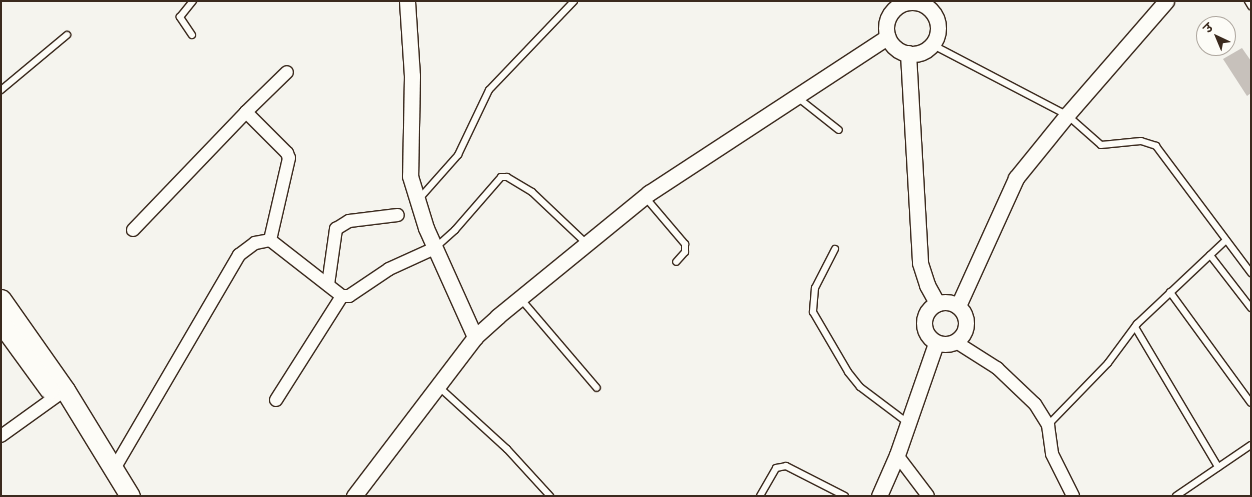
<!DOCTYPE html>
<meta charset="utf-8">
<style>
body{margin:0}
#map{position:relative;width:1252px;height:497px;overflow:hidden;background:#f5f4ee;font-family:"Playpen Sans","Playpen Sans Deva",sans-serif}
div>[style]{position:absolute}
.building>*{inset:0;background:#c7c1bb}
.roads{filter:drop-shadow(1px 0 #3b2a1e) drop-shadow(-1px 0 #3b2a1e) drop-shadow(0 1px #3b2a1e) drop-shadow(0 -1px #3b2a1e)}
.service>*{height:6px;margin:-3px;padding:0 3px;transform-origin:3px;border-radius:3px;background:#fdfcf7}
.minor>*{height:12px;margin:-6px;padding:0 6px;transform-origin:6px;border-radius:6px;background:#fdfcf7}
.tertiary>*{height:15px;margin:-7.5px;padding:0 7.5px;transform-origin:7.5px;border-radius:7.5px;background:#fdfcf7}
.tertiary>.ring{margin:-7.5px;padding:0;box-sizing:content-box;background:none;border:15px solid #fdfcf7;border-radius:50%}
.primary>*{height:19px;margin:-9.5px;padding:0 9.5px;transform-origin:9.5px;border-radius:9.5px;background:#fdfcf7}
span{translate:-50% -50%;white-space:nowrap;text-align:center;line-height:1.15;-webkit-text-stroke:3.5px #fdfcf7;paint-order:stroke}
.frame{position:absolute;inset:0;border:2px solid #3b2a1e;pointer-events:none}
.north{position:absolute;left:1196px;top:16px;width:40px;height:40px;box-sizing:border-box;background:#fdfcf7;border:1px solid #afa8a0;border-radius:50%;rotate:316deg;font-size:11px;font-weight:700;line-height:16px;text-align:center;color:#3b2a1e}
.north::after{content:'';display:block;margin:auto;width:14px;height:18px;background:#3b2a1e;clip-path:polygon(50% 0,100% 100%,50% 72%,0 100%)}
</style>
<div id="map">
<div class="building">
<i style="clip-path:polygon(1242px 48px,1251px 61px,1251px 93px,1247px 96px,1223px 59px)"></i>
</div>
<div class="roads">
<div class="service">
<i style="left:1248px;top:1px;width:6px;rotate:59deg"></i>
<i style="left:192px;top:35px;width:22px;rotate:-124deg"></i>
<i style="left:180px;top:17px;width:21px;rotate:-51deg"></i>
<i style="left:931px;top:44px;width:153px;rotate:27.6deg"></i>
<i style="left:1067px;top:115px;width:45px;rotate:41.4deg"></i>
<i style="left:1101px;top:145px;width:40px;rotate:-5.7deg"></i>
<i style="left:1141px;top:141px;width:16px;rotate:18deg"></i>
<i style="left:1156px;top:146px;width:159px;rotate:53.2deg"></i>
<i style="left:1px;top:90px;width:86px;rotate:-39.8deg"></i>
<i style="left:797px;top:97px;width:53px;rotate:38.2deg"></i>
<i style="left:645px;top:197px;width:62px;rotate:49.6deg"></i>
<i style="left:685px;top:244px;width:8px;rotate:90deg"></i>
<i style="left:685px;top:252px;width:13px;rotate:132deg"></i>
<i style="left:419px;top:199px;width:59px;rotate:-48.4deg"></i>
<i style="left:458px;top:155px;width:72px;rotate:-64.5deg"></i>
<i style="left:489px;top:90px;width:123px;rotate:-46.3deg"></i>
<i style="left:435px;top:248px;width:27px;rotate:-42deg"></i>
<i style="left:455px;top:230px;width:70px;rotate:-49deg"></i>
<i style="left:501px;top:177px;width:6px"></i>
<i style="left:507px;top:177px;width:29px;rotate:31deg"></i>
<i style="left:532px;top:192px;width:74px;rotate:43.4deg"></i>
<i style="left:835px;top:249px;width:44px;rotate:117.1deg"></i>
<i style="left:815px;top:288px;width:24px;rotate:95deg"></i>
<i style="left:813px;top:312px;width:69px;rotate:59.7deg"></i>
<i style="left:848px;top:372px;width:19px;rotate:51deg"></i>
<i style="left:860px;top:387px;width:60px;rotate:36.9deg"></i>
<i style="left:1210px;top:255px;width:67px;rotate:52.3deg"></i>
<i style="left:1170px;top:292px;width:137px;rotate:53.9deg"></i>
<i style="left:520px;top:298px;width:118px;rotate:49.5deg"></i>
<i style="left:1135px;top:327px;width:163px;rotate:59.3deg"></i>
<i style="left:439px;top:387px;width:92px;rotate:42.4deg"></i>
<i style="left:507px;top:449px;width:64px;rotate:47.5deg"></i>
<i style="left:1048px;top:425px;width:86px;rotate:-45.9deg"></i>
<i style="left:1108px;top:363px;width:49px;rotate:-53.4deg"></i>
<i style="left:1137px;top:324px;width:122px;rotate:-43.3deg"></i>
<i style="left:760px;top:496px;width:32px;rotate:-60deg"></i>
<i style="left:776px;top:468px;width:10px;rotate:-11deg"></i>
<i style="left:786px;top:466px;width:66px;rotate:27deg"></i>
<i style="left:1176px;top:496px;width:91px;rotate:-34.2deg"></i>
</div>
<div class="minor">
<i style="left:246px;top:112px;width:57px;rotate:-44.3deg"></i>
<i style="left:133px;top:230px;width:163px;rotate:-46.2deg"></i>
<i style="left:246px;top:112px;width:58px;rotate:45deg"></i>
<i style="left:287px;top:153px;width:5px;rotate:68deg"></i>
<i style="left:289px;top:158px;width:84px;rotate:103deg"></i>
<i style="left:270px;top:240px;width:91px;rotate:37.9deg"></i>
<i style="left:342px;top:296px;width:7px"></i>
<i style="left:349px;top:296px;width:48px;rotate:-34deg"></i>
<i style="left:389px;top:269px;width:51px;rotate:-24.5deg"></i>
<i style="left:328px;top:285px;width:57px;rotate:-81.9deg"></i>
<i style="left:336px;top:229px;width:15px;rotate:-32deg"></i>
<i style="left:349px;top:221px;width:49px;rotate:-7deg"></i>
<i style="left:956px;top:342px;width:49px;rotate:32.4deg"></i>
<i style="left:997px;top:368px;width:52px;rotate:43.5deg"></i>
<i style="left:1035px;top:404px;width:25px;rotate:58deg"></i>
<i style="left:1048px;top:425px;width:29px;rotate:82deg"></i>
<i style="left:1052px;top:454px;width:47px;rotate:63.4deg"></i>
<i style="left:276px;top:400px;width:123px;rotate:-57.6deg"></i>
<i style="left:1px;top:436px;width:79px;rotate:-35.7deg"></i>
<i style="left:897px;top:455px;width:51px;rotate:52.9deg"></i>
<i style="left:114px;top:469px;width:248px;rotate:-59.7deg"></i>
<i style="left:239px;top:255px;width:20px;rotate:-37deg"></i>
<i style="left:255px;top:243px;width:15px;rotate:-11deg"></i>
</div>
<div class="tertiary">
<i style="left:407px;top:1px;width:75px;rotate:86.2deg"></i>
<i style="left:412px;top:76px;width:100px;rotate:91.1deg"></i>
<i style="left:410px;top:176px;width:54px;rotate:72.9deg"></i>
<i style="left:426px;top:228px;width:120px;rotate:65.8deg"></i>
<i class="ring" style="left:886px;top:2px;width:37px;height:37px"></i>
<i style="left:908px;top:53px;width:210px;rotate:86.7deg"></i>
<i style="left:920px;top:263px;width:23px;rotate:72deg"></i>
<i style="left:927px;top:285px;width:21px;rotate:61deg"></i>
<i class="ring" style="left:924px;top:302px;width:27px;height:27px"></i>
<i style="left:958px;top:306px;width:141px;rotate:-65.6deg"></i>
<i style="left:1016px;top:178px;width:81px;rotate:-51deg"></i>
<i style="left:1067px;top:115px;width:151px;rotate:-49deg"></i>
<i style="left:354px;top:496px;width:200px;rotate:-52.7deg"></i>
<i style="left:475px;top:337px;width:31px;rotate:-42deg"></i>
<i style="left:498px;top:316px;width:195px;rotate:-39.2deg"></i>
<i style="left:649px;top:193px;width:285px;rotate:-33.2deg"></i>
<i style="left:879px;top:496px;width:45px;rotate:-66.3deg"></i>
<i style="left:897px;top:455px;width:119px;rotate:-70.8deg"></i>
</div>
<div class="primary">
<i style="left:1px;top:299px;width:111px;rotate:54.9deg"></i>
<i style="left:65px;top:390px;width:124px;rotate:58.5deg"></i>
<i style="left:1px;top:323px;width:82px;rotate:54deg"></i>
</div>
</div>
<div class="frame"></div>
<div class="north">उ</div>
</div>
